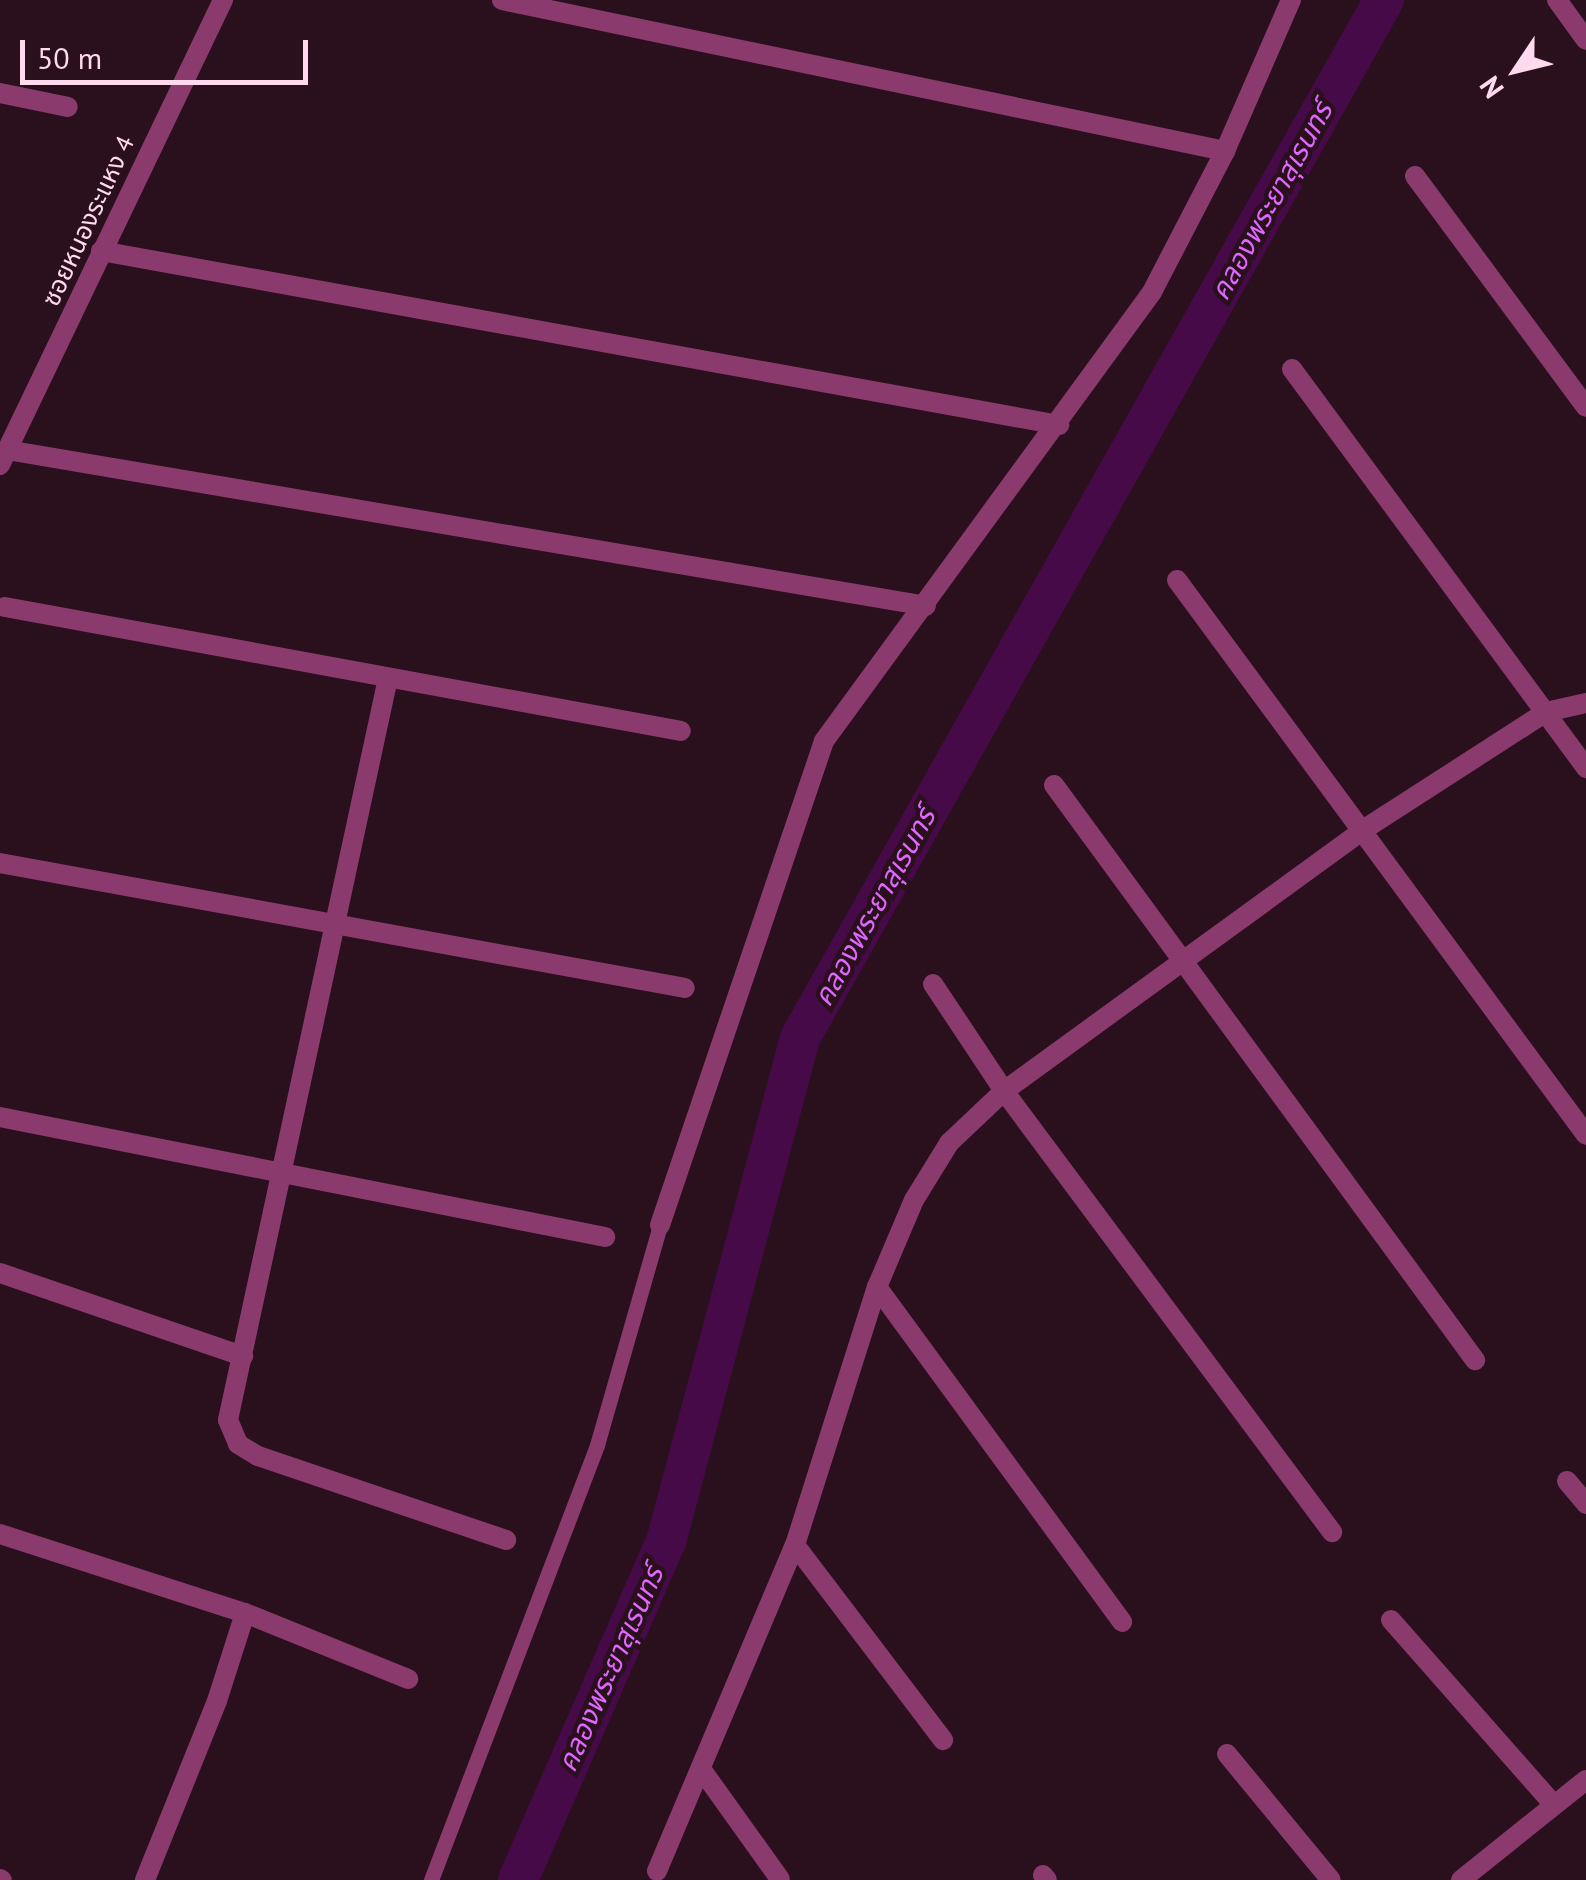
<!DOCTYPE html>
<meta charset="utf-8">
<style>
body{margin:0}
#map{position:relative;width:1586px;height:1880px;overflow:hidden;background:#2a101d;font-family:"PT Sans","Noto Sans Thai",sans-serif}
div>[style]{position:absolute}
.canal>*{height:40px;margin:-20px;padding:0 20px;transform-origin:20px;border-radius:20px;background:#470a49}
.service>*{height:15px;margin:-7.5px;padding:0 7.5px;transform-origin:7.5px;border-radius:7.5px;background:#8a3a6d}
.minor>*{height:20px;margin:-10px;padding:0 10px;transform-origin:10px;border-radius:10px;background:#8a3a6d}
.tertiary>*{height:20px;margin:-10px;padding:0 10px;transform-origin:10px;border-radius:10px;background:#8a3a6d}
span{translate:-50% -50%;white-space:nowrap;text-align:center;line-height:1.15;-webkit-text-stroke:9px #2a101d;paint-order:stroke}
.street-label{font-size:25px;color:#ffd9ee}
.water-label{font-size:28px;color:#df67ff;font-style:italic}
.north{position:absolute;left:1466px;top:20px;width:100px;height:100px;-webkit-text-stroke:8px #2a101d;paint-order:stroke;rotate:235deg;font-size:28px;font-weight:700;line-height:40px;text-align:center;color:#ffd9ee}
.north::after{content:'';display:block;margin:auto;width:35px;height:45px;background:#ffd9ee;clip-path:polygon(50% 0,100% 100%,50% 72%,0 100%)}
.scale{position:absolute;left:20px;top:40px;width:288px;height:45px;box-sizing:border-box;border:5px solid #ffd9ee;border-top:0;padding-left:12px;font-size:30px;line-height:35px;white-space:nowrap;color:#ffd9ee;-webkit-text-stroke:8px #2a101d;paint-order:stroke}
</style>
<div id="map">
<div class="canal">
<i style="left:518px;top:1880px;width:369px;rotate:-66.4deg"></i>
<i style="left:666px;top:1542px;width:522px;rotate:-75.11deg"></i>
<i style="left:800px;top:1038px;width:1191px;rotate:-60.64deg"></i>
</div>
<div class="service">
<i style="left:431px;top:1880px;width:466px;rotate:-69.1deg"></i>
<i style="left:597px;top:1445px;width:229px;rotate:-74deg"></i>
</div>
<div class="minor">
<i style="left:502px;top:0;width:739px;rotate:11.8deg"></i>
<i style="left:1557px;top:0;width:49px;rotate:54.1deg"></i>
<i style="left:0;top:93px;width:69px;rotate:11.6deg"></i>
<i style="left:1415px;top:176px;width:287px;rotate:53.5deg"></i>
<i style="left:101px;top:251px;width:974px;rotate:10.29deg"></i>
<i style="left:1292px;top:369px;width:496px;rotate:53.6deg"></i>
<i style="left:7px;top:450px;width:932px;rotate:9.63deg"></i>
<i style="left:1177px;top:580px;width:689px;rotate:53.61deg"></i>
<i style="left:5px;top:607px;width:687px;rotate:10.39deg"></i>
<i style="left:388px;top:678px;width:759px;rotate:102.17deg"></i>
<i style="left:228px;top:1420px;width:26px;rotate:67deg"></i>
<i style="left:238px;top:1444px;width:23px;rotate:31deg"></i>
<i style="left:258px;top:1456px;width:262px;rotate:18.7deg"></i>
<i style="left:1054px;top:785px;width:713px;rotate:53.79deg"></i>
<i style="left:0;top:863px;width:696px;rotate:10.34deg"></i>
<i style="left:933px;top:984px;width:128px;rotate:56.4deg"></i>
<i style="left:1004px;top:1091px;width:550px;rotate:53.36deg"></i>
<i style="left:0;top:1117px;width:617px;rotate:11.22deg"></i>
<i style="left:660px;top:1225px;width:511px;rotate:-71.28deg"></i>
<i style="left:824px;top:741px;width:556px;rotate:-53.85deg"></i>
<i style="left:1152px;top:292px;width:159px;rotate:-62.6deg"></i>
<i style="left:1225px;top:151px;width:165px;rotate:-66.4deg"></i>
<i style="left:0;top:1273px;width:257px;rotate:18.9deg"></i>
<i style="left:877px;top:1287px;width:415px;rotate:53.8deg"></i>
<i style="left:1567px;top:1481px;width:30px;rotate:50deg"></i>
<i style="left:0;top:1534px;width:257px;rotate:17.9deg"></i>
<i style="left:245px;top:1613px;width:176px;rotate:22deg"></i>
<i style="left:795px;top:1545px;width:245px;rotate:52.8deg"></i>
<i style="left:1391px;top:1620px;width:245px;rotate:48.6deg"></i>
<i style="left:1227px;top:1754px;width:163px;rotate:50.5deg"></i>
<i style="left:704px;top:1773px;width:130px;rotate:54.4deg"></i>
<i style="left:657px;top:1871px;width:354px;rotate:-67.1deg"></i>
<i style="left:795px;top:1545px;width:271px;rotate:-72.4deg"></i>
<i style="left:877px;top:1287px;width:95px;rotate:-67deg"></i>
<i style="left:914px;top:1200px;width:67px;rotate:-58.4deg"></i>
<i style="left:949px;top:1143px;width:76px;rotate:-43.4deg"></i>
<i style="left:1004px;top:1091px;width:444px;rotate:-36deg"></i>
<i style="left:1363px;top:830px;width:218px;rotate:-32.8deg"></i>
<i style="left:1546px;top:712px;width:41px;rotate:-12.7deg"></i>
<i style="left:1043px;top:1875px;width:6px;rotate:51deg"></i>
<i style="left:0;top:1879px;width:2px;rotate:27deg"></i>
<i style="left:145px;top:1880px;width:193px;rotate:-68.1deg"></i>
<i style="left:217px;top:1701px;width:92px;rotate:-72.3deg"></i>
<i style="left:1461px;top:1880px;width:160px;rotate:-38.7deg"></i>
</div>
<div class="tertiary">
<i style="left:0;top:465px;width:516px;rotate:-64.38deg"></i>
</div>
<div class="street-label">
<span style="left:88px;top:221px;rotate:-65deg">ซอยหนองระแหง 4</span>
</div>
<div class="water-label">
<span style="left:1271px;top:201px;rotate:-61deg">คลองพระยาสุเรนทร์</span>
<span style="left:874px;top:907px;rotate:-61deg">คลองพระยาสุเรนทร์</span>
<span style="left:610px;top:1669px;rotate:-66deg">คลองพระยาสุเรนทร์</span>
</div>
<div class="north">N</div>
<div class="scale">50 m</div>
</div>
